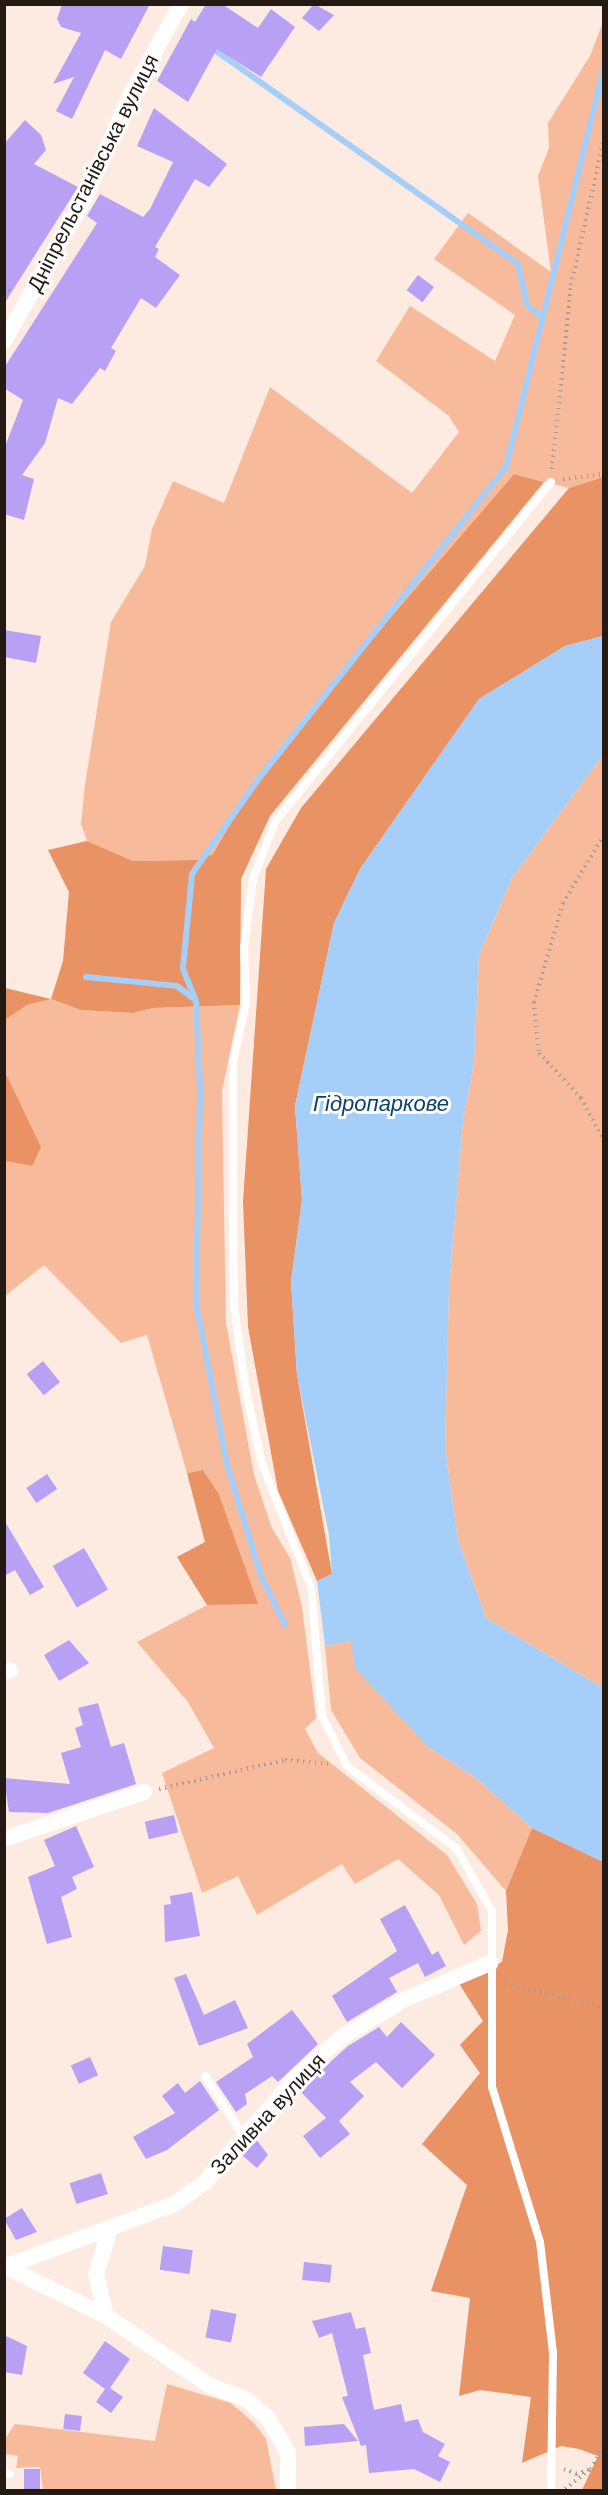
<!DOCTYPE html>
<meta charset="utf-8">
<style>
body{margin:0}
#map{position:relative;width:608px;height:2495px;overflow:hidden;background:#fdeae0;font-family:Helvetica,sans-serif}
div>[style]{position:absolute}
.green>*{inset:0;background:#f7bb9b}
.forest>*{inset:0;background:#e99263}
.water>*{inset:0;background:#a5cef8}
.stream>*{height:6px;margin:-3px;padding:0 3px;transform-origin:3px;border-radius:3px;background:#a5cef8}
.building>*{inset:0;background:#b8a0f5;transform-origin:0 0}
.path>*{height:4px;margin-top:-2px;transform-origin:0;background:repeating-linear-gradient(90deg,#ac9c94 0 1.5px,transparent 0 6px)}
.service>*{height:8px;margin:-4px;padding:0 4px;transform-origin:4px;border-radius:4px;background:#fff}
.minor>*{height:16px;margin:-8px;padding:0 8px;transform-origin:8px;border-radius:8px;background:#fff}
span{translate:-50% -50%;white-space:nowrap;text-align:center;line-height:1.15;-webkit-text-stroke:6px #fff;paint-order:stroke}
.street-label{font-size:21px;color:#241913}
.water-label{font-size:22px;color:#0c416c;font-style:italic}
.frame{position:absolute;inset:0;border:6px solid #241913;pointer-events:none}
</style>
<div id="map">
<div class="green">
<i style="clip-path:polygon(603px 22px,603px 477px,569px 488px,514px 474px,318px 702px,243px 802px,213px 854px,196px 860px,133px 861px,87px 841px,81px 824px,85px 785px,111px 622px,145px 566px,152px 529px,173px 481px,224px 503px,270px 387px,412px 493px,459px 432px,449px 416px,376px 361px,410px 306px,495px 361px,515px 315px,434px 259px,468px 213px,551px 272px,538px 176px,549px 148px,548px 123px,590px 56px)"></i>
<i style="clip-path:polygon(603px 755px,603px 1688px,486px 1618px,458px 1540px,445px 1448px,449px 1290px,463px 1120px,474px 1064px,479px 955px,512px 878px)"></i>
<i style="clip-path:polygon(51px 999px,81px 1010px,133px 1013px,153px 1008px,240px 1005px,222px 1091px,226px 1323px,254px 1475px,272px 1528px,290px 1558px,302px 1607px,316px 1718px,305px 1729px,318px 1753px,447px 1855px,477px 1904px,481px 1931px,464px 1945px,439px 1895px,398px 1859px,355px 1884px,342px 1864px,257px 1915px,238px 1876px,202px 1893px,162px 1773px,214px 1748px,188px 1702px,137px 1642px,207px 1605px,257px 1603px,219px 1494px,203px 1470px,187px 1473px,147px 1335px,121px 1343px,44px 1265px,5px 1296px,4px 1147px,6px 1161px,32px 1166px,5px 1069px,5px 1020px,27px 1005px)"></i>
<i style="clip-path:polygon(351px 1641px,428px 1747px,476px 1778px,532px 1828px,506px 1891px,457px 1834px,360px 1758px,331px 1710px,325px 1646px)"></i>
<i style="clip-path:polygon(167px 2384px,231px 2403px,254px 2423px,266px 2439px,276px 2490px,43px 2490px,40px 2467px,16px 2468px,18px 2456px,5px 2454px,5px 2439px,15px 2424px,155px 2441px)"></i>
</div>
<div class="forest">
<i style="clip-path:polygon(514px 474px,544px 482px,270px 816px,241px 879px,240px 1005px,153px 1008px,133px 1013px,81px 1010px,51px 999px,27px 1005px,5px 1020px,5px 988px,51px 999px,63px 961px,69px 892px,48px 850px,87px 841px,133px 861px,196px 860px,213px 854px,243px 802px,318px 702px)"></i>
<i style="clip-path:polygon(603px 477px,603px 636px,565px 646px,479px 699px,360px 869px,334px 923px,295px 1106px,302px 1200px,291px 1282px,297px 1375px,332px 1574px,317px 1581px,278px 1491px,248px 1327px,243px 1201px,266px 869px,301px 808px,569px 488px)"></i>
<i style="clip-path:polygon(4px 1070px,41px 1147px,32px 1166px,6px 1161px)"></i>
<i style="clip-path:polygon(203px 1470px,219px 1494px,258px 1604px,207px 1605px,177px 1557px,205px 1542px,187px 1473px)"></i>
<i style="clip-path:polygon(532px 1828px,604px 1862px,603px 2490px,582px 2490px,598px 2456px,579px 2449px,561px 2446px,522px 2463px,531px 2397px,480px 2390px,459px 2396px,470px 2298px,431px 2291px,467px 2185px,422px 2144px,480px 2073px,460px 2045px,483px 2021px,458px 1982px,502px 1962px,508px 1930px,506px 1891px)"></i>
</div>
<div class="water">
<i style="clip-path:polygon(603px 636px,603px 755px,512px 878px,479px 955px,474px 1064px,463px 1120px,449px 1290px,445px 1448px,458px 1540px,486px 1618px,603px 1688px,603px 1862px,532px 1828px,476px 1778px,428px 1747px,355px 1668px,351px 1641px,325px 1646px,317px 1581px,332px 1574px,329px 1535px,297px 1375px,291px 1282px,302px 1200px,295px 1106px,334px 923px,360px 869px,479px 699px,565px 646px)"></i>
</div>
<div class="stream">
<i style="left:209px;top:46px;width:378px;rotate:35.2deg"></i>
<i style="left:518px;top:264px;width:42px;rotate:77.6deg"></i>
<i style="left:527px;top:305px;width:19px;rotate:39deg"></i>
<i style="left:86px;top:977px;width:91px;rotate:5.6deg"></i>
<i style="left:177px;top:986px;width:21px;rotate:37deg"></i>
<i style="left:285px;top:1625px;width:55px;rotate:-116.1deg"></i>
<i style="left:261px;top:1576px;width:116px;rotate:-107deg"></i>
<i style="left:227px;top:1465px;width:165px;rotate:-100.8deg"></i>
<i style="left:196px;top:1303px;width:218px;rotate:-88.9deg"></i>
<i style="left:200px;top:1085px;width:84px;rotate:-92.7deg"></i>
<i style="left:196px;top:1001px;width:35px;rotate:-112deg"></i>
<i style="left:183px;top:968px;width:94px;rotate:-84.5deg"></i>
<i style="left:192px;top:874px;width:113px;rotate:-55deg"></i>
<i style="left:257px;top:781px;width:401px;rotate:-51.6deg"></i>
<i style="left:506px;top:467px;width:410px;rotate:-76.2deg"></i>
</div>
<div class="building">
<i style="clip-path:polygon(62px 4px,150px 4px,121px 59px,105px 50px,72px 119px,56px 111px,74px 77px,53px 84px,81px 33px,61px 27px,57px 19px)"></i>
<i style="clip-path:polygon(206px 4px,222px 4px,258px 28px,271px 9px,295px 27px,261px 77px,217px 49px,188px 102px,157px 81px,191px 19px,195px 22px)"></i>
<i style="clip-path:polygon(314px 4px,334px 15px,319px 31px,302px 18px)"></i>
<i style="clip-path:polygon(154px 108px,227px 164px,209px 187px,195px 179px,155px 247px,159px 249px,155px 257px,180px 275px,156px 308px,141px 298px,111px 348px,116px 351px,105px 371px,100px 368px,72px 404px,58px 398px,45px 443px,22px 475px,34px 479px,24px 520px,4px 514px,4px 449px,23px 400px,4px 388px,4px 368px,97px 223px,87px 216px,100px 194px,143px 217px,150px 209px,173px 162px,137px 146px)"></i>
<i style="clip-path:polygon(25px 120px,41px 135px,46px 150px,34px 164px,78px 187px,4px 304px,4px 144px)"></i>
<i style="left:418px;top:275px;width:20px;height:19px;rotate:37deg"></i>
<i style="clip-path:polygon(4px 630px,41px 636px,36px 663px,4px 657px)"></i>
<i style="left:43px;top:1361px;width:27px;height:21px;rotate:51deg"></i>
<i style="left:47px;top:1474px;width:18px;height:25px;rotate:56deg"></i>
<i style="clip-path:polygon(4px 1520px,44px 1587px,30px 1595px,15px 1570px,4px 1576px)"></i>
<i style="left:84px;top:1548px;width:48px;height:36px;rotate:60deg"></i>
<i style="clip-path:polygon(69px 1640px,89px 1663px,59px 1681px,44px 1655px)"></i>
<i style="clip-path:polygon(98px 1703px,111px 1747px,124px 1743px,136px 1784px,48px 1813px,9px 1812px,4px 1778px,70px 1784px,61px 1753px,81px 1747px,75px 1728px,83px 1725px,78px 1708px)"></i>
<i style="left:174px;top:1815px;width:18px;height:30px;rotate:77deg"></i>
<i style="clip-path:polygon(76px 1826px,94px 1867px,72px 1877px,77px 1889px,61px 1897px,72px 1937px,47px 1944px,28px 1877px,55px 1866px,44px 1840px)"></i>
<i style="clip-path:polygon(192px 1892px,200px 1936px,165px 1942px,164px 1905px,171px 1904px,170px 1896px)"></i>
<i style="clip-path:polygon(405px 1905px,432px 1955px,438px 1951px,446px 1966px,425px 1977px,418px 1963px,389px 1978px,397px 1992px,347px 2022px,332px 1996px,397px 1951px,380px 1919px)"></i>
<i style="clip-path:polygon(186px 1974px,204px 2015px,235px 2000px,248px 2028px,199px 2046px,174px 1978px)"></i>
<i style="clip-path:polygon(292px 2010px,318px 2044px,278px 2082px,272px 2076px,245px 2094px,247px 2104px,236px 2112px,216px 2082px,253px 2057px,247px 2044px)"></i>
<i style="clip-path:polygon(401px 2022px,435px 2055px,402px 2088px,376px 2062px,350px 2082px,364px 2096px,339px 2121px,350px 2134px,320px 2158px,303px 2136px,326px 2118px,299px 2090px,348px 2046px,379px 2027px,387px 2037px)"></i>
<i style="left:90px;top:2057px;width:20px;height:21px;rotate:66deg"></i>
<i style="clip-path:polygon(200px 2081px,219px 2110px,167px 2150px,146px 2159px,133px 2137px,175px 2113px,162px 2096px,178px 2083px,185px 2093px)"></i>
<i style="clip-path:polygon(256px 2139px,268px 2155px,257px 2168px,242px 2155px)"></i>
<i style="left:101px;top:2173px;width:22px;height:33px;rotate:72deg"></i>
<i style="clip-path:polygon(22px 2208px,37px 2232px,16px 2240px,4px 2219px)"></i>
<i style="left:163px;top:2246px;width:30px;height:24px;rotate:8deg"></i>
<i style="left:304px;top:2262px;width:28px;height:18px;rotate:6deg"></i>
<i style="left:211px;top:2309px;width:26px;height:29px;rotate:11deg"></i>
<i style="clip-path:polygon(351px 2312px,356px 2329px,365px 2327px,371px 2353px,363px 2355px,374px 2410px,401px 2404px,405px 2422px,418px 2419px,423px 2432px,445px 2444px,438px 2456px,450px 2462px,440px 2482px,414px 2469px,369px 2473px,366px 2445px,361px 2446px,342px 2397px,348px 2396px,332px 2333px,319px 2338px,312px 2321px)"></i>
<i style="clip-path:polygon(4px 2335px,27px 2346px,22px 2375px,4px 2372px)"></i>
<i style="clip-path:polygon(105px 2341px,130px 2359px,110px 2388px,123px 2397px,111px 2413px,96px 2402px,105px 2389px,83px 2373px)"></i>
<i style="left:65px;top:2414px;width:17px;height:15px;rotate:7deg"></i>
<i style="clip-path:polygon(344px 2424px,358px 2441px,305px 2446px,304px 2427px)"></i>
<i style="left:24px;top:2469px;width:16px;height:21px"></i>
</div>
<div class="path">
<i style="left:4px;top:286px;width:11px;rotate:38deg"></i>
<i style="left:552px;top:469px;width:185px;rotate:-84.1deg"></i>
<i style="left:571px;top:285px;width:150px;rotate:-77.3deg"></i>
<i style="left:563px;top:479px;width:41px;rotate:-7deg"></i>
<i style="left:604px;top:835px;width:79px;rotate:121.1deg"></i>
<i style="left:563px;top:903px;width:103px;rotate:106.3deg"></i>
<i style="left:534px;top:1002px;width:51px;rotate:84.4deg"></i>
<i style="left:539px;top:1053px;width:62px;rotate:47deg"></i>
<i style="left:581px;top:1098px;width:48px;rotate:61.3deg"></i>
<i style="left:159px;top:1789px;width:129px;rotate:-13deg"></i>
<i style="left:285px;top:1760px;width:46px;rotate:5deg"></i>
<i style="left:505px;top:1984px;width:102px;rotate:13.1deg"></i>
<i style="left:564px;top:2469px;width:13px;rotate:23deg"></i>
<i style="left:576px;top:2474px;width:13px;rotate:-18deg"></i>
<i style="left:565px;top:2489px;width:33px;rotate:-38deg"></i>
<i style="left:591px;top:2469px;width:26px;rotate:-61deg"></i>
</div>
<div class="service">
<i style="left:551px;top:482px;width:438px;rotate:129.1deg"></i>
<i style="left:275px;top:822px;width:61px;rotate:111.1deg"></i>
<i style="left:253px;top:879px;width:69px;rotate:97.5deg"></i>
<i style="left:244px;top:947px;width:56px;rotate:88deg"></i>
<i style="left:246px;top:1003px;width:60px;rotate:102.4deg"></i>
<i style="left:233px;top:1062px;width:146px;rotate:90deg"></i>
<i style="left:233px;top:1208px;width:98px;rotate:89.4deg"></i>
<i style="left:234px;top:1306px;width:91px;rotate:81.8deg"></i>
<i style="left:247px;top:1396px;width:70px;rotate:77.6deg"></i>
<i style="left:262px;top:1464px;width:132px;rotate:68.3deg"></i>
<i style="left:311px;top:1587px;width:129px;rotate:85.1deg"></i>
<i style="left:322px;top:1716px;width:56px;rotate:63.4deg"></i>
<i style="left:347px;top:1766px;width:136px;rotate:37deg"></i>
<i style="left:456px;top:1848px;width:73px;rotate:60.3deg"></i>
<i style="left:492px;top:1911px;width:176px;rotate:90deg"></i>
<i style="left:492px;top:2087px;width:162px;rotate:72.8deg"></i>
<i style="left:540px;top:2242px;width:111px;rotate:83.3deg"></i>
<i style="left:553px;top:2352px;width:138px;rotate:90.8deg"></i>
<i style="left:205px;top:2076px;width:72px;rotate:57.4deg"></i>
<i style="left:4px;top:2473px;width:6px;rotate:9deg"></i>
</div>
<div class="minor">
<i style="left:4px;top:341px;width:162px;rotate:-60.4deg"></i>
<i style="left:84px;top:200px;width:116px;rotate:-66.1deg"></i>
<i style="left:131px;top:94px;width:103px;rotate:-60.9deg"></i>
<i style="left:4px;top:1671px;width:6px;rotate:-9deg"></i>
<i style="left:4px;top:1839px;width:148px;rotate:-18.6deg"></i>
<i style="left:4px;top:2267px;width:181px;rotate:-20.3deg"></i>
<i style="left:174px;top:2204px;width:38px;rotate:-35deg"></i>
<i style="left:205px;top:2182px;width:142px;rotate:-49deg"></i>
<i style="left:298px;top:2075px;width:58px;rotate:-40.8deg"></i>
<i style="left:342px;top:2037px;width:71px;rotate:-31.2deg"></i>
<i style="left:403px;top:2000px;width:95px;rotate:-23deg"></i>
<i style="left:6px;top:2267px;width:111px;rotate:26.1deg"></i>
<i style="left:106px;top:2316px;width:124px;rotate:33.8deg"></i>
<i style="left:209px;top:2385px;width:40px;rotate:21deg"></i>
<i style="left:246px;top:2399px;width:29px;rotate:41deg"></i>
<i style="left:268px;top:2418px;width:40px;rotate:60.3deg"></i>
<i style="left:288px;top:2453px;width:37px;rotate:90deg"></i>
<i style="left:106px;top:2316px;width:43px;rotate:-103.4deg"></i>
<i style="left:96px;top:2274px;width:47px;rotate:-72.7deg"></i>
</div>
<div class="street-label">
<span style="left:93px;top:173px;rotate:-63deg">Дніпрельстанівська вулиця</span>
<span style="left:268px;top:2114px;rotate:-47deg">Заливна вулиця</span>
</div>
<div class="water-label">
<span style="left:381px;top:1104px">Гідропаркове</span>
</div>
<div class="frame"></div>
</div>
